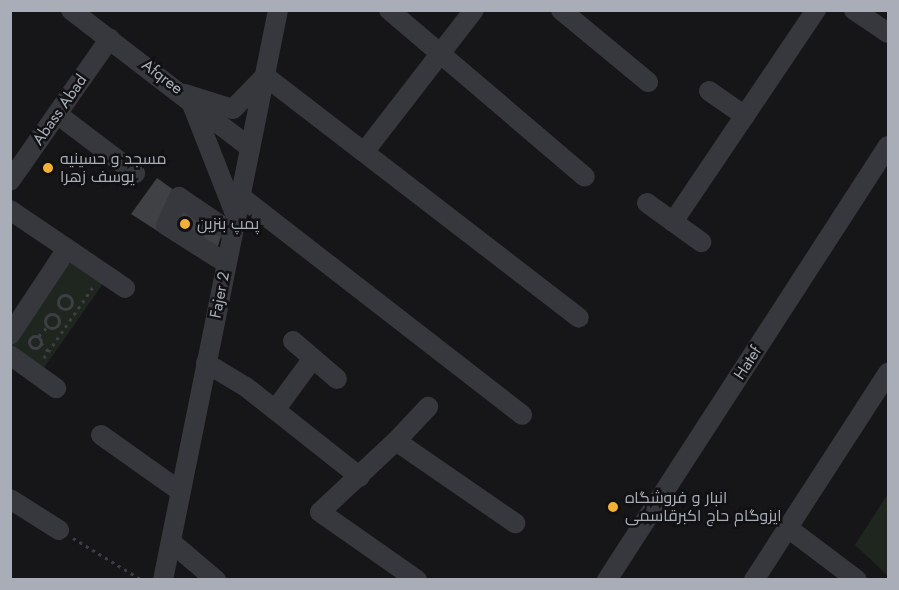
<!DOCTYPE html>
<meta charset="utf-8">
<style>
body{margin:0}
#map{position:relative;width:899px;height:590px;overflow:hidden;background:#161618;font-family:Jost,Cairo,sans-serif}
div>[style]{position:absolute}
.green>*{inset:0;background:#1e261f;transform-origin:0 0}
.building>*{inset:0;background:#404145}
.path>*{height:3px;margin-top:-1.5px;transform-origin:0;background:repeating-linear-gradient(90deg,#3d3f44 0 3px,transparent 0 7.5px)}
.path>.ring{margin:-1.5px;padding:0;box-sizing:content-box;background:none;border:3px solid #3d3f44;border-radius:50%}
.minor>*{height:20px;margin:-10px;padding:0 10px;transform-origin:10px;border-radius:10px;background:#37383d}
.dots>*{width:16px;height:16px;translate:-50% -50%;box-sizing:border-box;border:3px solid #111113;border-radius:50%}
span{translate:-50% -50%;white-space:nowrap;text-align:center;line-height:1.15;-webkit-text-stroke:5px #111113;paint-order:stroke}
.street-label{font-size:16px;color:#a8adb8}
.poi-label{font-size:16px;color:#a8adb8}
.left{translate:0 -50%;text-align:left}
.frame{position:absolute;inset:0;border:12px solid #a8adb8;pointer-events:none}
</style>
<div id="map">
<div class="green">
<i style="left:70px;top:261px;width:40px;height:102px;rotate:35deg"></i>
<i style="clip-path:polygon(887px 495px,888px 496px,888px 576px,855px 545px)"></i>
</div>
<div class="building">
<i style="clip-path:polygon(157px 178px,224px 226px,212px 266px,131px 214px)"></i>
</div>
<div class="path">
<i class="ring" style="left:58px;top:295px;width:11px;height:11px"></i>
<i class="ring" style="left:45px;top:314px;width:11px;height:11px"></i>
<i class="ring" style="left:29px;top:336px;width:9px;height:9px"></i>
<i style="left:39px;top:336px;width:13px;rotate:-48deg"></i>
<i style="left:41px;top:343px;width:12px;rotate:48deg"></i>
<i style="left:44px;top:358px;width:86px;rotate:-55.4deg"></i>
<i style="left:73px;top:538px;width:81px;rotate:31.3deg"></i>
</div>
<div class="minor">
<i style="left:71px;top:10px;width:226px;rotate:37.6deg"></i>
<i style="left:389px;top:10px;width:257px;rotate:40.4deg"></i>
<i style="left:561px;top:10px;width:113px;rotate:39.6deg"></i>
<i style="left:854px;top:10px;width:41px;rotate:34.1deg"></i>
<i style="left:709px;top:91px;width:44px;rotate:34.8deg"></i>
<i style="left:185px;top:94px;width:50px;rotate:17.4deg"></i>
<i style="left:233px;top:109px;width:46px;rotate:-45.9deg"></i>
<i style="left:265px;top:76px;width:396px;rotate:37.6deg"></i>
<i style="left:192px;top:104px;width:120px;rotate:68.6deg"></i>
<i style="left:57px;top:114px;width:98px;rotate:37.1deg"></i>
<i style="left:365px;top:151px;width:178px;rotate:-52.3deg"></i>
<i style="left:10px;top:181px;width:174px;rotate:-55deg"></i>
<i style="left:240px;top:196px;width:357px;rotate:37.8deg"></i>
<i style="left:647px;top:203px;width:67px;rotate:35.8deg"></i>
<i style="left:10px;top:210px;width:139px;rotate:34.1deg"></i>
<i style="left:673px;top:222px;width:256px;rotate:-56deg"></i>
<i style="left:226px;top:263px;width:71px;rotate:-147.7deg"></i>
<i style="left:166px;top:225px;width:31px;rotate:-65deg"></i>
<i style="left:179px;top:197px;width:64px;rotate:34.2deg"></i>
<i style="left:10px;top:335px;width:103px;rotate:-56.5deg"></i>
<i style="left:293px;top:341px;width:58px;rotate:40.8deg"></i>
<i style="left:10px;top:355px;width:57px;rotate:35.7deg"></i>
<i style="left:206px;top:363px;width:47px;rotate:31deg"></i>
<i style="left:246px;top:387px;width:145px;rotate:38.3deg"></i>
<i style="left:275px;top:410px;width:61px;rotate:-53.7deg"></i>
<i style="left:101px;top:435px;width:97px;rotate:35.3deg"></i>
<i style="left:396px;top:441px;width:47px;rotate:-46.7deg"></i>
<i style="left:10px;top:499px;width:58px;rotate:32.3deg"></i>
<i style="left:788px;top:528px;width:86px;rotate:37deg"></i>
<i style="left:171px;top:542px;width:59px;rotate:40.2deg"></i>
<i style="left:163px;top:580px;width:581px;rotate:-78.59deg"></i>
<i style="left:417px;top:580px;width:118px;rotate:-145deg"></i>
<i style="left:320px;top:512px;width:104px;rotate:-43.1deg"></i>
<i style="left:396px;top:441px;width:145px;rotate:34.6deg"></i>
<i style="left:607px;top:580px;width:517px;rotate:-57.08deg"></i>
<i style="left:754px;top:580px;width:247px;rotate:-57.1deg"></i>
</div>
<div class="dots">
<i style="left:48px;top:168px;background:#f2b134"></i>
<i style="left:185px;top:224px;background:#f2b134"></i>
<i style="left:613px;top:507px;background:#f2b134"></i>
</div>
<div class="street-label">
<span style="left:162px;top:77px;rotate:37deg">Afqree</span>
<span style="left:60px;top:110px;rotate:-55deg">Abass Abad</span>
<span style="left:220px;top:295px;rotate:-79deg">Fajer 2</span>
<span style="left:748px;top:363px;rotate:-57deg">Hatef</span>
</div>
<div class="poi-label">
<span class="left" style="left:60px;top:168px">مسجد و حسینیه<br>یوسف زهرا</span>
<span class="left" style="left:197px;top:224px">پمپ بنزین</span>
<span class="left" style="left:625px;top:507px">انبار و فروشگاه<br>ایزوگام حاج اکبرقاسمی</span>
</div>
<div class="frame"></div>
</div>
